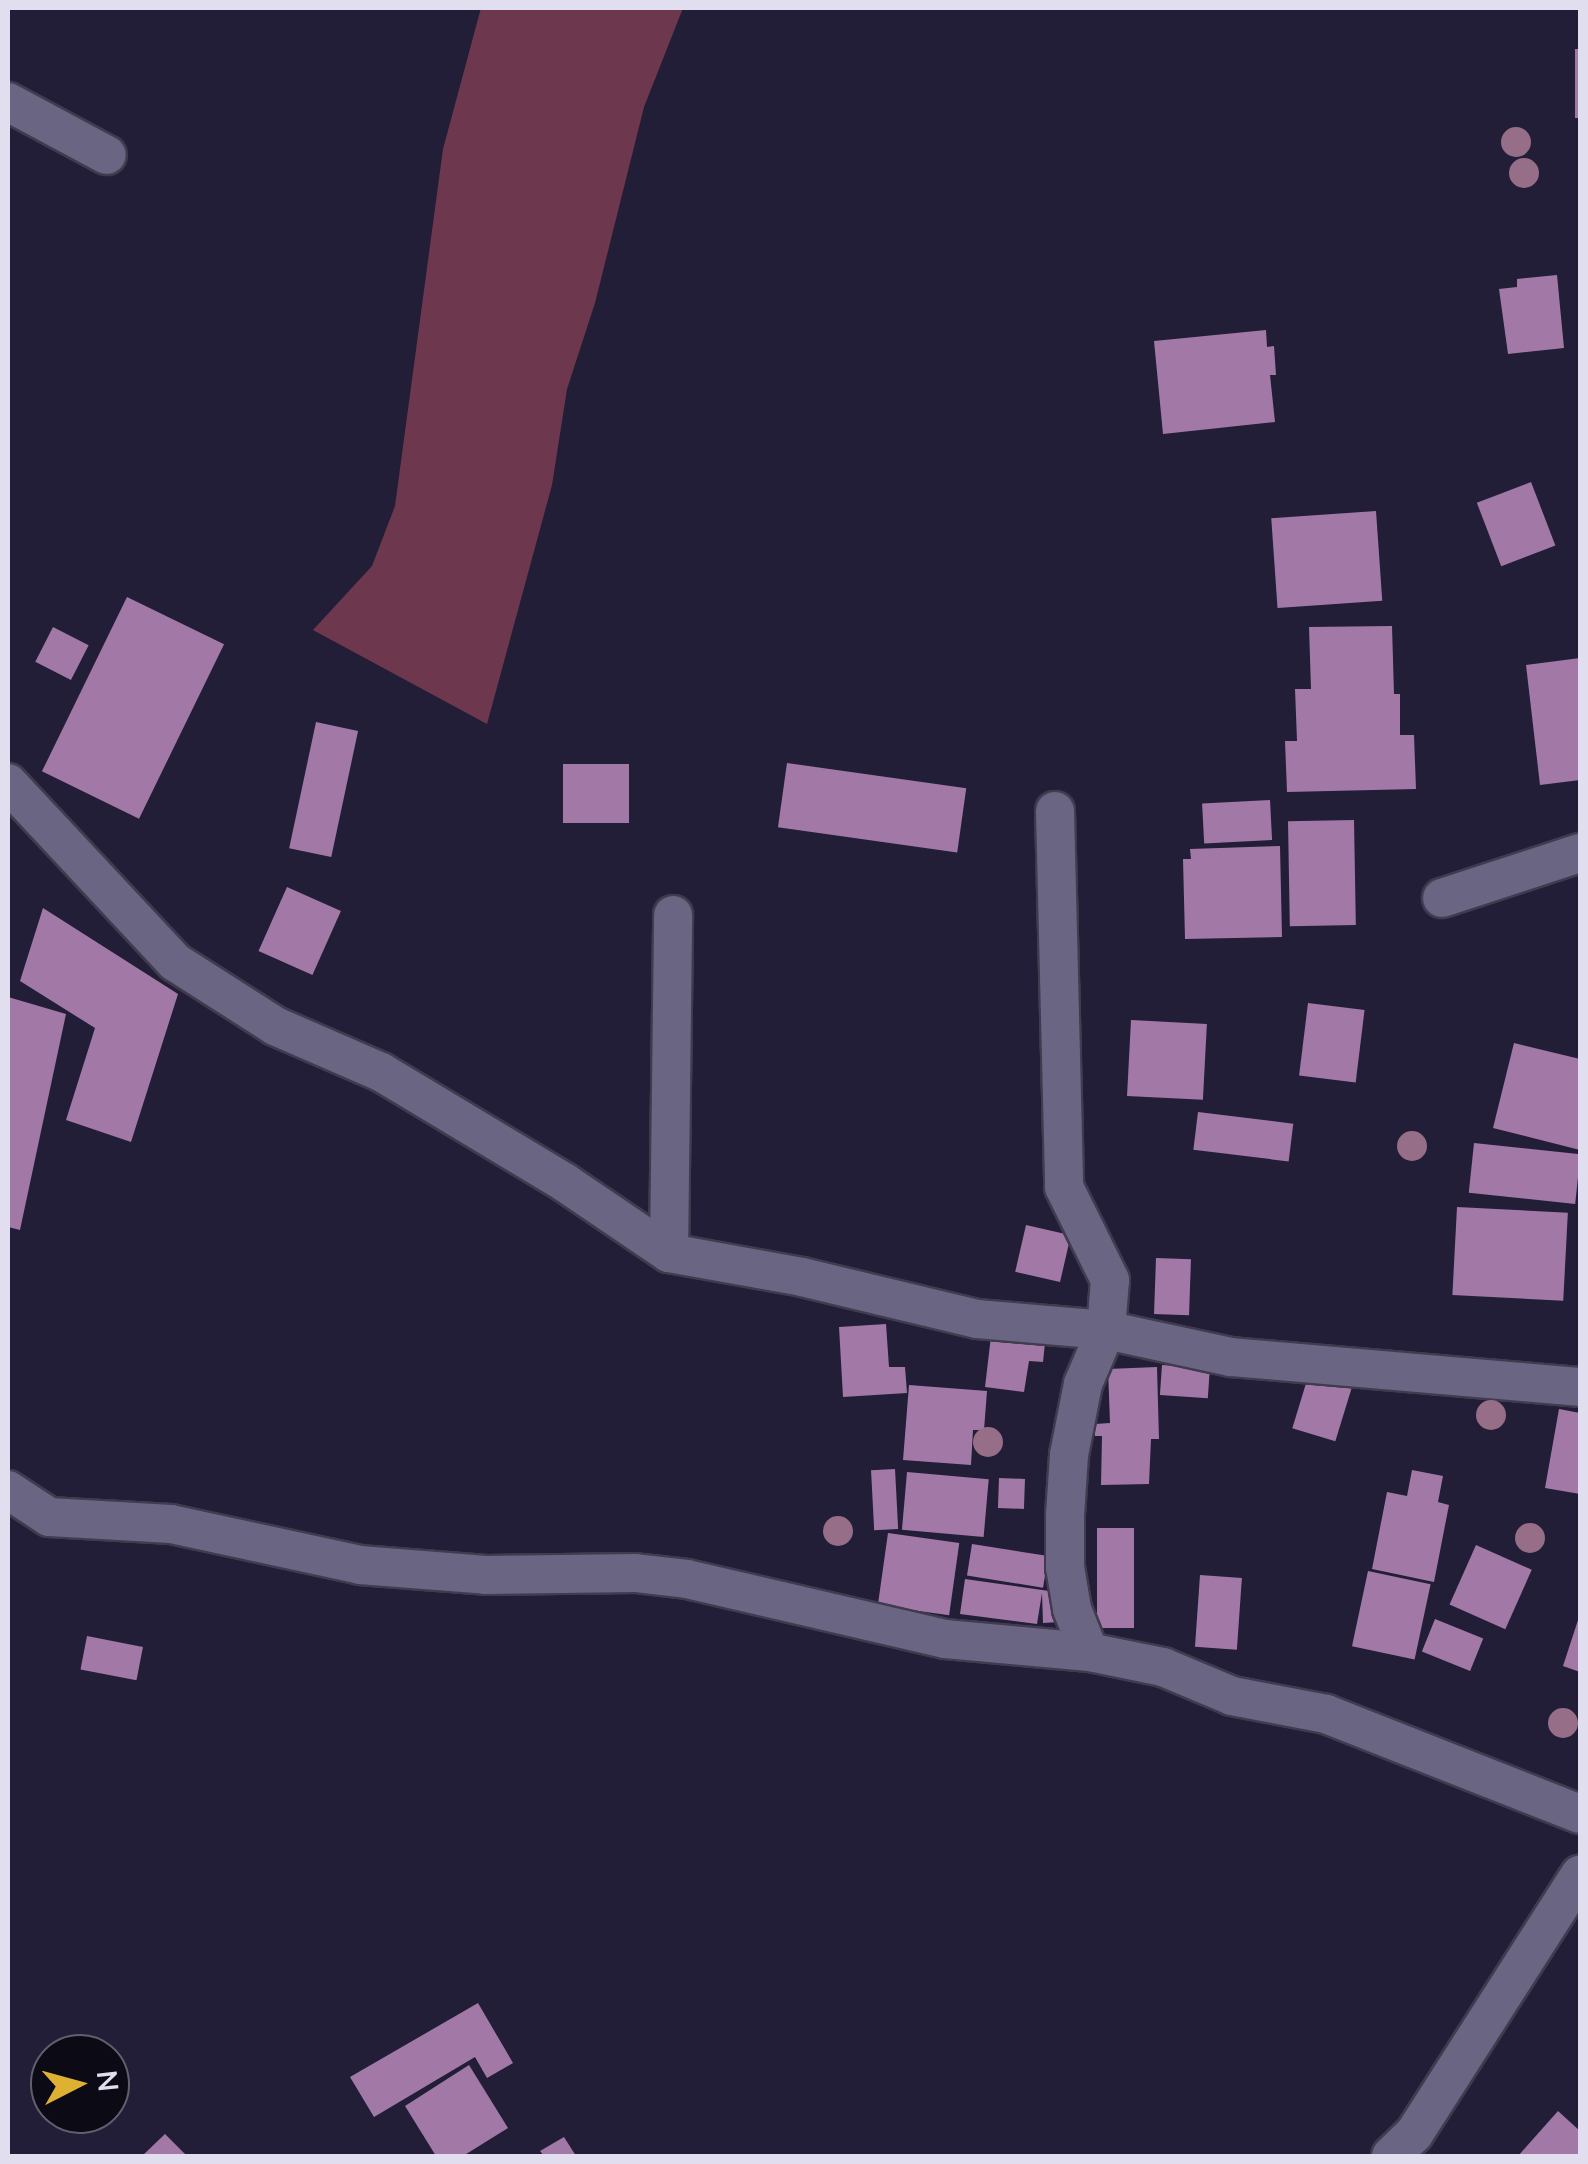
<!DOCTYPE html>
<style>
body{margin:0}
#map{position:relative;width:1588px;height:2164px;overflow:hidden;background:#231e37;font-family:Mulish,sans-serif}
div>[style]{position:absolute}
.forest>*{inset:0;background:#6d384e}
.building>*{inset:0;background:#a279a6;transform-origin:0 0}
.roads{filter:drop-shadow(2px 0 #403b4f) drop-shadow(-2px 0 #403b4f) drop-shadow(0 2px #403b4f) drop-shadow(0 -2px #403b4f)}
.minor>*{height:38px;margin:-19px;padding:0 19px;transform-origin:19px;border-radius:19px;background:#6a6583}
.trees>*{width:30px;height:30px;margin:-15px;border-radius:50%;background:#966e87}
span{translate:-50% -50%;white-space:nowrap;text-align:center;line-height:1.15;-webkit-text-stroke:10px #0c0a15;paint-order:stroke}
.frame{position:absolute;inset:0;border:10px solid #e1deef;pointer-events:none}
.north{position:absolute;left:30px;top:2034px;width:100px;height:100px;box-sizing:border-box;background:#0c0a15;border:2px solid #615f6c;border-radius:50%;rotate:84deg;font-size:28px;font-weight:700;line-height:40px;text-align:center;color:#e1deef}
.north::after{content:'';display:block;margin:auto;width:35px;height:45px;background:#deb133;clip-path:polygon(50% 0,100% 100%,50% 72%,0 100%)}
</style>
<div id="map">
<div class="forest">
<i style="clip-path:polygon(481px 8px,683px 8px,644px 107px,595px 303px,567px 389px,552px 485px,487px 724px,313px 630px,372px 566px,395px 506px,443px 149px)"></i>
</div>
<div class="building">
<i style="left:1575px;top:49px;width:5px;height:69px"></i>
<i style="clip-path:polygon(1557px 275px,1564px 348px,1508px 354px,1499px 289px,1517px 287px,1517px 279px)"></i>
<i style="clip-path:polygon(1266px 330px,1267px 347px,1274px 346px,1276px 375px,1270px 375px,1275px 422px,1163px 434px,1154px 341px)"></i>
<i style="left:1531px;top:482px;width:68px;height:58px;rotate:69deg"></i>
<i style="left:1376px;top:511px;width:90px;height:105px;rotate:86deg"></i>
<i style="left:127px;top:597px;width:108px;height:194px;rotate:26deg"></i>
<i style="clip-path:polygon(1392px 626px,1394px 694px,1400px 694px,1400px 735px,1414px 735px,1416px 789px,1287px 792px,1285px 741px,1297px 741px,1295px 689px,1311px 689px,1309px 627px)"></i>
<i style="left:53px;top:627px;width:40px;height:39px;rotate:27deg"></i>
<i style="clip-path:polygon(1580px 658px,1580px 780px,1540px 785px,1526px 665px)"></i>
<i style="left:316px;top:722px;width:43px;height:129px;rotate:12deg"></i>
<i style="left:787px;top:763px;width:181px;height:65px;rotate:8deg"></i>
<i style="left:563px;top:764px;width:66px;height:59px"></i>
<i style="left:1270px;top:800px;width:40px;height:68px;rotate:87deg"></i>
<i style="left:1354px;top:820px;width:105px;height:66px;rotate:89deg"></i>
<i style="clip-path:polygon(1280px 846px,1282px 937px,1185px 939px,1183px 859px,1191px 859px,1190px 849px)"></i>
<i style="left:287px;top:887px;width:59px;height:70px;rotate:24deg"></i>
<i style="clip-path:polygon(43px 908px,178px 994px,131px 1142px,66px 1120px,95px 1028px,20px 981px)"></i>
<i style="clip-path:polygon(8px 997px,66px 1014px,20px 1230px,8px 1227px)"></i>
<i style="left:1308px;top:1003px;width:57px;height:73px;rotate:7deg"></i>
<i style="left:1131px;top:1020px;width:76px;height:76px;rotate:3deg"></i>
<i style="clip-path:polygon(1514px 1043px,1580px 1059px,1580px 1150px,1493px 1128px)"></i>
<i style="left:1198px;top:1112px;width:96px;height:38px;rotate:7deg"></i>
<i style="left:1474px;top:1143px;width:107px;height:50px;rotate:6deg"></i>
<i style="left:1457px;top:1207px;width:111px;height:88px;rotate:3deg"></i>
<i style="left:1026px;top:1225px;width:46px;height:48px;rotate:13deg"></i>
<i style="left:1156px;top:1258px;width:35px;height:56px;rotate:2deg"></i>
<i style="clip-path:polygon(886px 1324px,889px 1367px,905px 1367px,907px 1393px,843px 1397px,839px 1327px)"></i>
<i style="clip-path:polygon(991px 1336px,1045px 1343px,1043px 1362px,1029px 1361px,1024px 1392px,985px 1387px)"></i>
<i style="left:1162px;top:1365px;width:48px;height:30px;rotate:4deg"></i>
<i style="clip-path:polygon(1157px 1367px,1159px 1439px,1151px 1439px,1149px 1484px,1101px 1485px,1102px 1436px,1095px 1436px,1095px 1424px,1110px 1423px,1108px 1369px)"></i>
<i style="left:1311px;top:1367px;width:45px;height:64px;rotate:17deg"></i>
<i style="clip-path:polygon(909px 1385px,987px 1391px,984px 1430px,973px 1430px,971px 1465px,903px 1460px)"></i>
<i style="clip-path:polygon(1559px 1409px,1580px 1413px,1580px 1494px,1545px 1488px)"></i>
<i style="left:895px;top:1469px;width:60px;height:24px;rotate:87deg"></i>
<i style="clip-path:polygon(1412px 1470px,1443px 1476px,1438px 1502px,1449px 1505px,1434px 1582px,1372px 1569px,1387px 1492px,1407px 1496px)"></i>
<i style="left:907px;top:1472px;width:82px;height:58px;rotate:5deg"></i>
<i style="left:999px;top:1478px;width:26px;height:30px;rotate:2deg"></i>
<i style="left:1097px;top:1528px;width:37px;height:100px"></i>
<i style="left:888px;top:1533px;width:72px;height:73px;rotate:8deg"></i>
<i style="left:972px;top:1544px;width:77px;height:32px;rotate:9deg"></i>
<i style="left:1476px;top:1545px;width:61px;height:65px;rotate:24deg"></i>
<i style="left:1368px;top:1571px;width:64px;height:77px;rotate:12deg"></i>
<i style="left:1200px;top:1575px;width:42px;height:72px;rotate:4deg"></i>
<i style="clip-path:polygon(965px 1579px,1056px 1592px,1058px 1622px,1043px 1623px,1042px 1593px,1037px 1624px,960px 1614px)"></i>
<i style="clip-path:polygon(1580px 1614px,1580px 1672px,1563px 1666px)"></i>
<i style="left:1435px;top:1619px;width:52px;height:35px;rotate:22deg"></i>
<i style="left:87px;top:1636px;width:57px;height:34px;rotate:11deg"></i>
<i style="clip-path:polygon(478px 2003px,513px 2063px,487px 2078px,475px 2057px,374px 2117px,350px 2077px)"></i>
<i style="clip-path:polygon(469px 2065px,508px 2128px,463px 2156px,436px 2156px,405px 2106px)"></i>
<i style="clip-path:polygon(1558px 2111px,1580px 2131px,1580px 2156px,1518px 2156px)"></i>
<i style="clip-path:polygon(165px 2134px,187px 2156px,142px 2156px)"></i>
<i style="clip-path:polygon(564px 2137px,576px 2156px,544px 2156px,540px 2151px)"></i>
</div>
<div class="roads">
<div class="minor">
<i style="left:8px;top:102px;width:112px;rotate:28.2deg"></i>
<i style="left:8px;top:783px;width:245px;rotate:47deg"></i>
<i style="left:175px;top:962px;width:119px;rotate:32.6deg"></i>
<i style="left:275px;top:1026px;width:116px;rotate:23.5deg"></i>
<i style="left:381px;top:1072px;width:214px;rotate:31deg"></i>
<i style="left:564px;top:1182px;width:127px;rotate:34.1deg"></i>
<i style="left:669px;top:1253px;width:135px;rotate:10.2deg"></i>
<i style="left:802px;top:1277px;width:180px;rotate:13.5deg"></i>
<i style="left:977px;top:1319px;width:129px;rotate:4.9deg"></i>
<i style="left:1106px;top:1330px;width:128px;rotate:12.2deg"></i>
<i style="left:1231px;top:1357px;width:350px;rotate:4.9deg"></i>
<i style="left:1055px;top:811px;width:376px;rotate:88.6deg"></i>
<i style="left:1064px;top:1187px;width:104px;rotate:63.7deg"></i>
<i style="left:1110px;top:1280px;width:50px;rotate:94.6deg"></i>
<i style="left:1106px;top:1330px;width:59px;rotate:113.1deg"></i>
<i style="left:1083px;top:1384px;width:72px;rotate:101.2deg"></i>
<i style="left:1069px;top:1455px;width:60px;rotate:93.8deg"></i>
<i style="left:1065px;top:1515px;width:52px;rotate:90deg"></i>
<i style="left:1065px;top:1567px;width:43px;rotate:80.5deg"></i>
<i style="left:1072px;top:1609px;width:46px;rotate:68.4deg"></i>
<i style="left:1442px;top:898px;width:145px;rotate:-18.1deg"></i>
<i style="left:669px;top:1253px;width:338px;rotate:-89.3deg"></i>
<i style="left:8px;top:1490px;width:49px;rotate:33.4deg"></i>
<i style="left:49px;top:1517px;width:122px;rotate:3.3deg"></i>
<i style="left:171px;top:1524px;width:193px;rotate:12.2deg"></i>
<i style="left:360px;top:1565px;width:126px;rotate:4.5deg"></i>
<i style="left:486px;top:1575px;width:149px;rotate:-0.8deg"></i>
<i style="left:635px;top:1573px;width:52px;rotate:6.6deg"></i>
<i style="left:687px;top:1579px;width:265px;rotate:13.1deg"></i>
<i style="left:945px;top:1639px;width:145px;rotate:5.2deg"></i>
<i style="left:1089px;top:1652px;width:76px;rotate:11.5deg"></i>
<i style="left:1163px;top:1667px;width:75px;rotate:22.8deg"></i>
<i style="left:1232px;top:1696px;width:96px;rotate:10.8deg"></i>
<i style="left:1326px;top:1714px;width:273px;rotate:21.5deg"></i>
<i style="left:1391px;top:2156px;width:32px;rotate:-44deg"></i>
<i style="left:1414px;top:2134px;width:308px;rotate:-57.4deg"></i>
</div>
</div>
<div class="trees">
<i style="left:1516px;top:142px"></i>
<i style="left:1524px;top:173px"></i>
<i style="left:1412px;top:1146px"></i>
<i style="left:1491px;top:1415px"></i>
<i style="left:988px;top:1442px"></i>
<i style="left:838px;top:1531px"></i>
<i style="left:1530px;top:1538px"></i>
<i style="left:1563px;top:1723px"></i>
</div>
<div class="frame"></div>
<div class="north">N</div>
</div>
